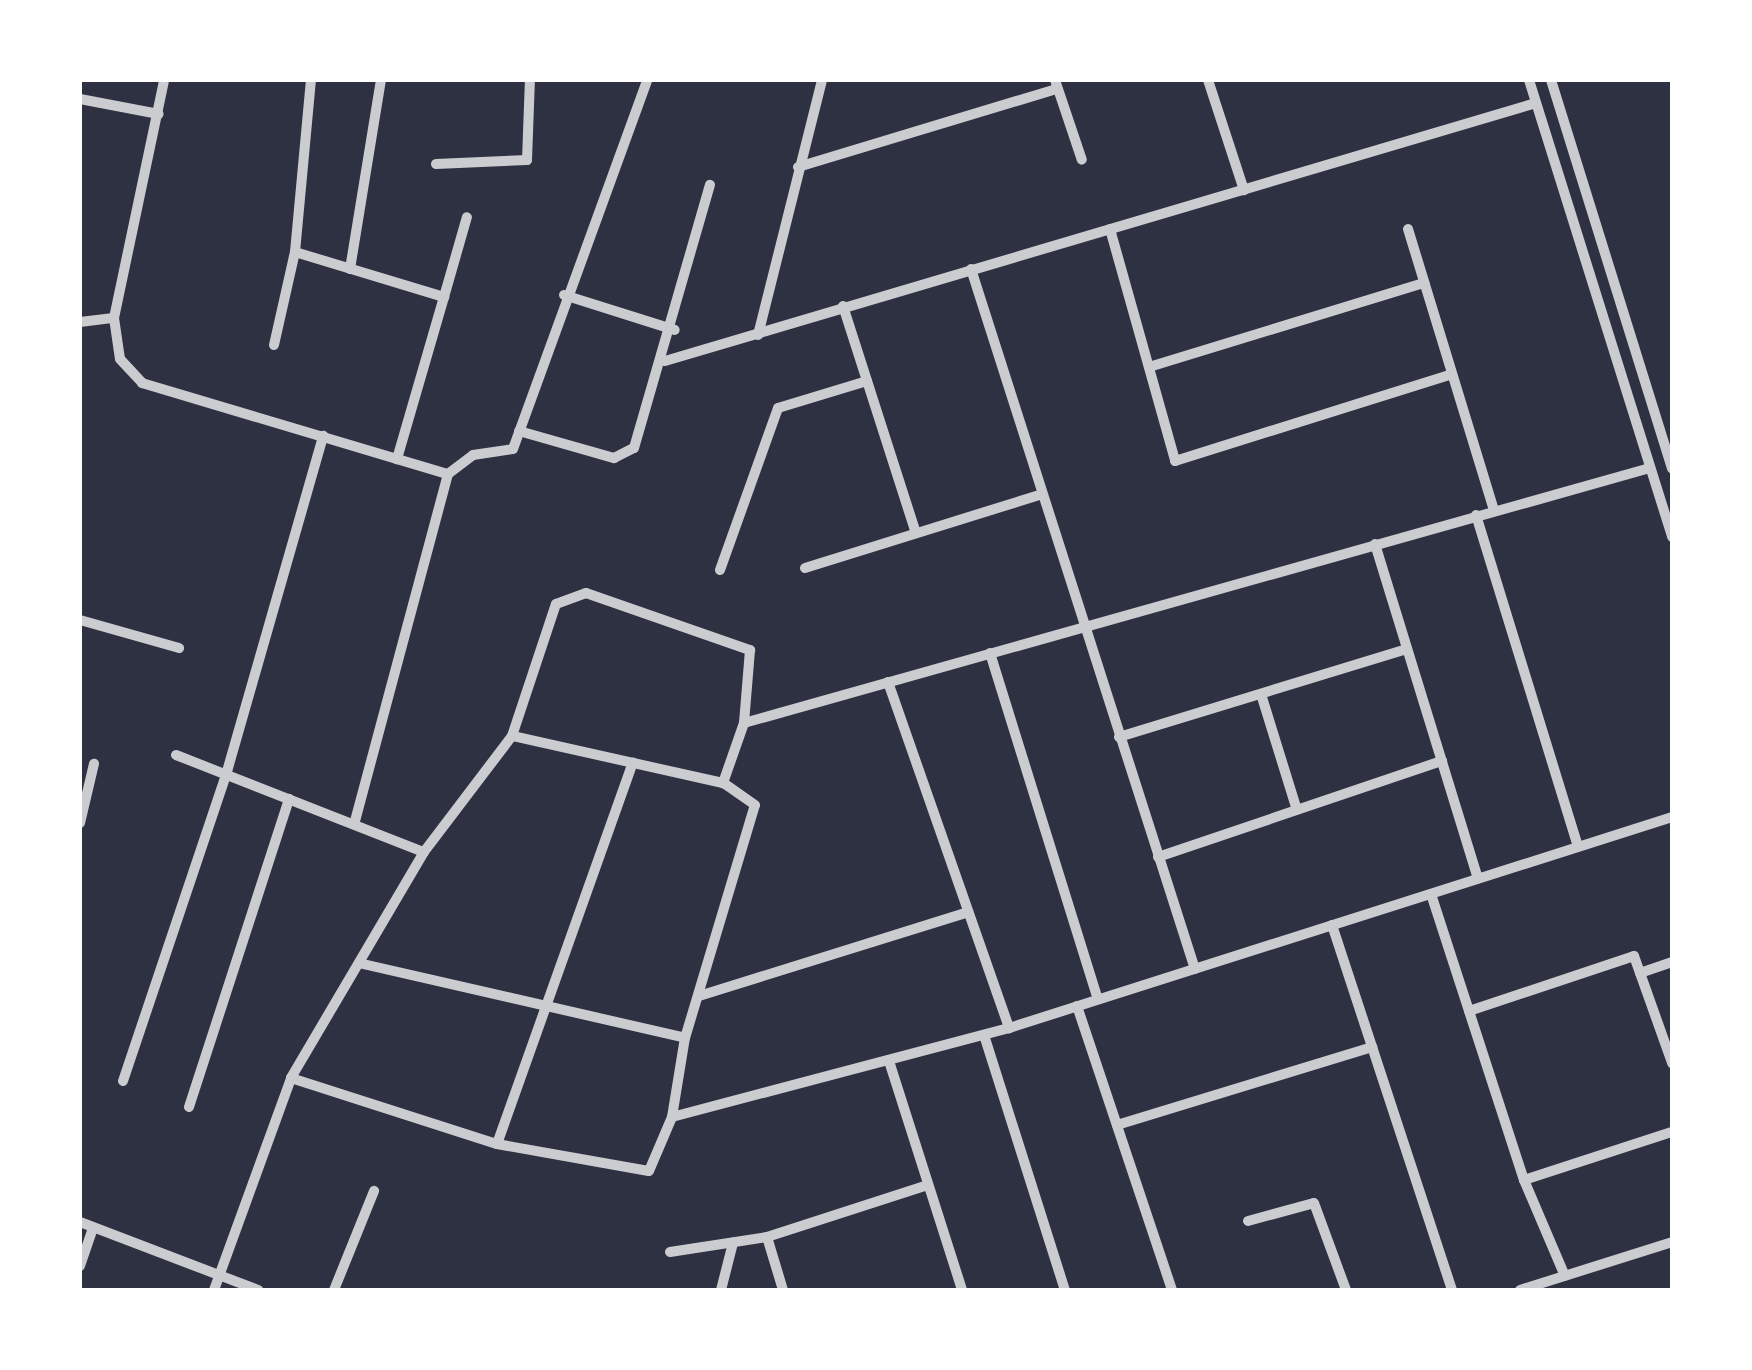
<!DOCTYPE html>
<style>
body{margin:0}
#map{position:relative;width:1752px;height:1370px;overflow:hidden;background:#2d3142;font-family:Karla,sans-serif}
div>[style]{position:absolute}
.minor>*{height:10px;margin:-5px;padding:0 5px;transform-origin:5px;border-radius:5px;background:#caccd0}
span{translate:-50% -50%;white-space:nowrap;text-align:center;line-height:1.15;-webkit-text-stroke:8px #fff;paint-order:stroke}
.frame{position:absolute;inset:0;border:82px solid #fff;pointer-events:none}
</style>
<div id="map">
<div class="minor">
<i style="left:1055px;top:80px;width:84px;rotate:71.4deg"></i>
<i style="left:1208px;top:80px;width:116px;rotate:71.9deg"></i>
<i style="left:1529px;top:80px;width:479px;rotate:72.6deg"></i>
<i style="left:1551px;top:80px;width:407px;rotate:72.7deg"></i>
<i style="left:80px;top:99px;width:80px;rotate:10.8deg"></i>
<i style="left:436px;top:164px;width:91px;rotate:-2.5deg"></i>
<i style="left:527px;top:160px;width:80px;rotate:-87.9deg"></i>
<i style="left:798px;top:167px;width:270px;rotate:-16.8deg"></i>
<i style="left:1110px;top:229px;width:241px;rotate:74.3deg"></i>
<i style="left:1175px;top:461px;width:290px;rotate:-17.4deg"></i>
<i style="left:1408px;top:229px;width:294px;rotate:73deg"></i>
<i style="left:295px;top:252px;width:156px;rotate:16.8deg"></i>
<i style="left:444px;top:297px;width:169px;rotate:106.2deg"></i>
<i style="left:350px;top:269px;width:192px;rotate:-80.7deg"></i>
<i style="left:971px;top:269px;width:735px;rotate:72.26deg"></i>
<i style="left:564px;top:295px;width:116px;rotate:17.5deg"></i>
<i style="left:444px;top:297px;width:83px;rotate:-74deg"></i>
<i style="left:843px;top:306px;width:238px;rotate:72.2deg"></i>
<i style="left:114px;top:318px;width:41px;rotate:81.7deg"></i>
<i style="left:120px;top:359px;width:33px;rotate:47deg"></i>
<i style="left:142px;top:383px;width:319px;rotate:16.6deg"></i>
<i style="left:448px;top:474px;width:362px;rotate:105deg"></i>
<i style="left:80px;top:322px;width:34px;rotate:-7deg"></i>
<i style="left:114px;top:318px;width:243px;rotate:-78.1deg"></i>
<i style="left:758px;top:335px;width:263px;rotate:-75.9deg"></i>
<i style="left:274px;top:345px;width:95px;rotate:-77.3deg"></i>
<i style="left:295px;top:252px;width:173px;rotate:-84.7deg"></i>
<i style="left:665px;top:361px;width:908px;rotate:-16.5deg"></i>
<i style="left:1149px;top:367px;width:288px;rotate:-17deg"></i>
<i style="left:519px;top:431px;width:99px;rotate:15.9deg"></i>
<i style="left:614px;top:458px;width:22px;rotate:-27deg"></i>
<i style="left:634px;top:448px;width:274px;rotate:-73.9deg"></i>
<i style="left:448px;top:474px;width:31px;rotate:-37deg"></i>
<i style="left:473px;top:455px;width:40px;rotate:-8.5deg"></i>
<i style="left:513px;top:449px;width:393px;rotate:-70deg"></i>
<i style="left:1476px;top:515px;width:347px;rotate:72.9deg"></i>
<i style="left:1375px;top:544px;width:350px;rotate:72.9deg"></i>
<i style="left:805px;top:568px;width:248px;rotate:-17.3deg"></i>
<i style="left:720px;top:570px;width:172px;rotate:-70.3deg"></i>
<i style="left:778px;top:408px;width:93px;rotate:-16.9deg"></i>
<i style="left:80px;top:620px;width:103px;rotate:15.8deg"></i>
<i style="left:990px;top:653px;width:362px;rotate:72.7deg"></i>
<i style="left:888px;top:682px;width:367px;rotate:70.7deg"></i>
<i style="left:1261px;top:694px;width:121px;rotate:72.8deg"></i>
<i style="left:744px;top:723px;width:64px;rotate:109.3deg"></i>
<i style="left:723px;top:783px;width:216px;rotate:-167.4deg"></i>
<i style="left:512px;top:736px;width:139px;rotate:-71.6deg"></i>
<i style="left:556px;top:604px;width:32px;rotate:-20deg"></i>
<i style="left:586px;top:593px;width:174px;rotate:19.2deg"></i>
<i style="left:750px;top:650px;width:73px;rotate:94.7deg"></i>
<i style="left:744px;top:723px;width:941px;rotate:-15.72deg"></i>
<i style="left:512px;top:736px;width:146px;rotate:127.2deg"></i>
<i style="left:424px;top:852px;width:262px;rotate:120.5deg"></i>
<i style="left:291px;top:1078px;width:216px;rotate:17.8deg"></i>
<i style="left:497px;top:1144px;width:154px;rotate:10.1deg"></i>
<i style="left:649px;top:1171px;width:59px;rotate:-66.9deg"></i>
<i style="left:672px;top:1117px;width:349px;rotate:-14.8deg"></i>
<i style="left:1009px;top:1028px;width:696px;rotate:-17.65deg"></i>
<i style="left:1119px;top:737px;width:301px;rotate:-17deg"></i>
<i style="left:176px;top:755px;width:266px;rotate:21.4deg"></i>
<i style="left:80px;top:823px;width:61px;rotate:-76.7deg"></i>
<i style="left:1158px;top:857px;width:300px;rotate:-18.7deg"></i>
<i style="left:1431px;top:894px;width:301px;rotate:72deg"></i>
<i style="left:1524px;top:1180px;width:156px;rotate:-18deg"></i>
<i style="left:1332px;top:925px;width:384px;rotate:71.8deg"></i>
<i style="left:363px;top:964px;width:330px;rotate:12.9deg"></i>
<i style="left:685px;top:1038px;width:243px;rotate:-73.3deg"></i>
<i style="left:755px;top:805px;width:39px;rotate:-145deg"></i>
<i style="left:1640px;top:973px;width:34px;rotate:-19deg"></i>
<i style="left:699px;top:996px;width:282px;rotate:-17.3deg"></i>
<i style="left:1077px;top:1006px;width:299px;rotate:71.5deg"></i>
<i style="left:1469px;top:1011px;width:174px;rotate:-18.4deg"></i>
<i style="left:1634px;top:956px;width:114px;rotate:70.4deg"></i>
<i style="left:984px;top:1035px;width:268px;rotate:72.4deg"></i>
<i style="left:889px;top:1061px;width:240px;rotate:72.3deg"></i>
<i style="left:123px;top:1081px;width:323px;rotate:-71.4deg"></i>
<i style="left:226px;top:775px;width:353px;rotate:-74deg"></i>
<i style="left:189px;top:1107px;width:324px;rotate:-72deg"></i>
<i style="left:672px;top:1117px;width:80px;rotate:-80.7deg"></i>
<i style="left:1117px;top:1125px;width:267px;rotate:-17deg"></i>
<i style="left:497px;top:1144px;width:405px;rotate:-70.4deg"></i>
<i style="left:1524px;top:1180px;width:104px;rotate:66.9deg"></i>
<i style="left:1248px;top:1221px;width:68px;rotate:-15.3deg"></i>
<i style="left:1314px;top:1203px;width:93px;rotate:69.8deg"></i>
<i style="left:80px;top:1222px;width:191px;rotate:20.9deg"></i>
<i style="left:767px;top:1237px;width:55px;rotate:73.2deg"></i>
<i style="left:670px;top:1252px;width:98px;rotate:-8.8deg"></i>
<i style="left:767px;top:1237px;width:169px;rotate:-17.9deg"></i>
<i style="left:80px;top:1266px;width:40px;rotate:-71.1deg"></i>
<i style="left:214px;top:1290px;width:226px;rotate:-70deg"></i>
<i style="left:334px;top:1290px;width:107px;rotate:-68deg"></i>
<i style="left:721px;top:1290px;width:49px;rotate:-75.7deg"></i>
<i style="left:1520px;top:1290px;width:159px;rotate:-17.5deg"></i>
</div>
<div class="frame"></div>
</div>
